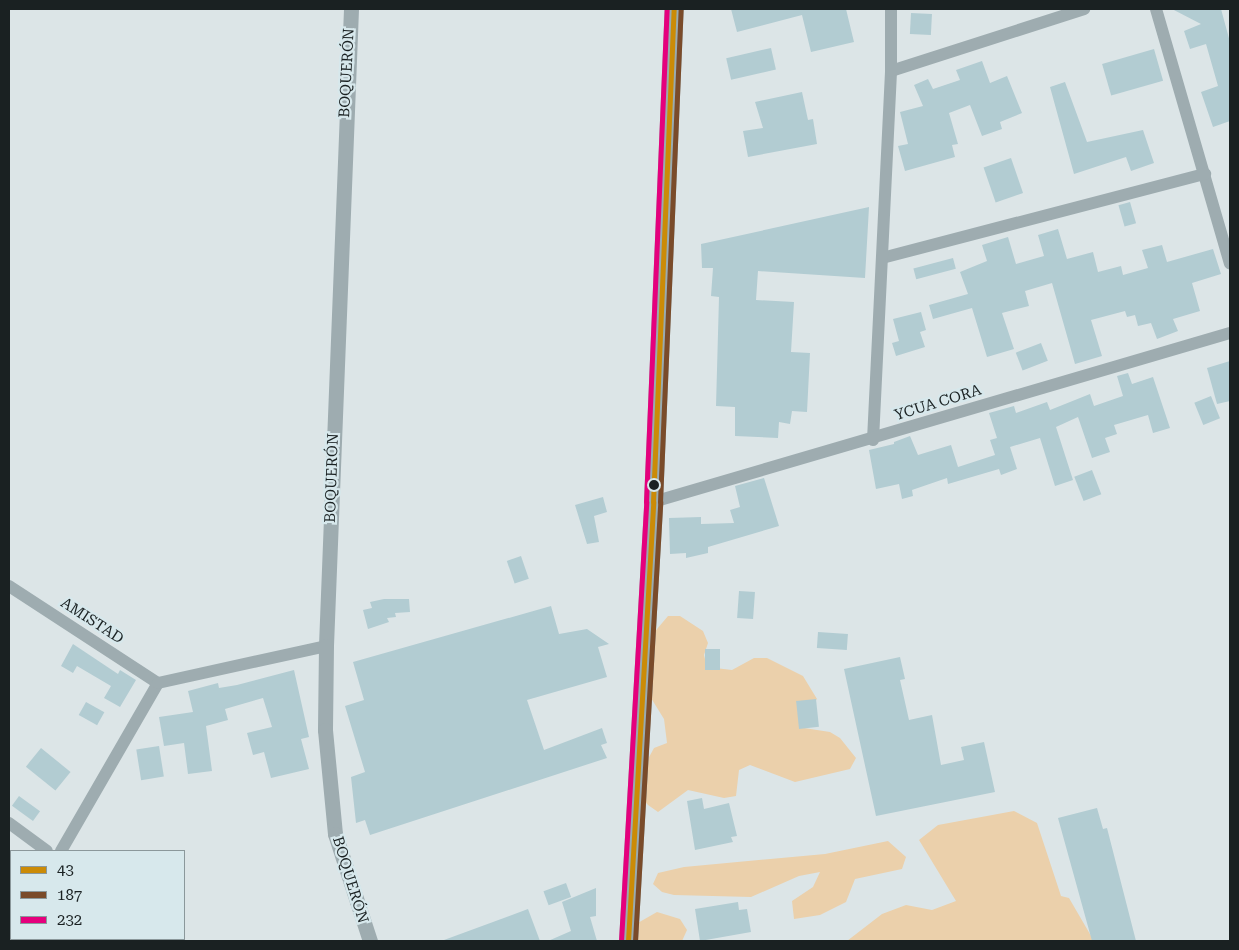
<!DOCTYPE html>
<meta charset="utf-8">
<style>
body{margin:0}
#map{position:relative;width:1239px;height:950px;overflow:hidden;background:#dce5e7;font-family:"Roboto Serif",serif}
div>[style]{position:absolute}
.green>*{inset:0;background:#ebd0ab}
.building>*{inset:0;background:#b2ccd2;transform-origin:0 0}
.minor>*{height:12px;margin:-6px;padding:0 6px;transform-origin:6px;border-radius:6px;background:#9eacb0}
.tertiary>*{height:15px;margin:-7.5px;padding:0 7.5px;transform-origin:7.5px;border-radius:7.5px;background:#9eacb0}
.primary>*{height:19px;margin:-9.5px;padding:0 9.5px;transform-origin:9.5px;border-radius:9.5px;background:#99abb0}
.bus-1>*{height:5px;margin:-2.5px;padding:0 2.5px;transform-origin:2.5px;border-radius:2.5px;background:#cb8b07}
.bus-2>*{height:5px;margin:-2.5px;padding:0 2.5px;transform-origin:2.5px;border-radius:2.5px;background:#7a4b2a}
.bus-3>*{height:5px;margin:-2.5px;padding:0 2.5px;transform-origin:2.5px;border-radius:2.5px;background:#e5007d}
.dots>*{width:14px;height:14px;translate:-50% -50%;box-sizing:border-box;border:2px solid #d7e8ec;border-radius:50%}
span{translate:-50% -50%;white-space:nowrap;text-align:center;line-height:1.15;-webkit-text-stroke:4.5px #d7e8ec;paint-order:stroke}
.street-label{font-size:15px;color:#1a2122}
.frame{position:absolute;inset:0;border:10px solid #1a2122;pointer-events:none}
.legend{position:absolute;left:10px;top:850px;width:175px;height:90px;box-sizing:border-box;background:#d7e8ec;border:1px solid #8b989b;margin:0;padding:6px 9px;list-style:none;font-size:15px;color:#1a2122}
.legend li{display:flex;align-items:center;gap:10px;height:25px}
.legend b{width:25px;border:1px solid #8b989b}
</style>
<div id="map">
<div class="green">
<i style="clip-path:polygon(668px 616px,680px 616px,703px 631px,708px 643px,704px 655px,707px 667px,732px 670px,754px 658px,767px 658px,803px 676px,817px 699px,800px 715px,804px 728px,830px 732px,840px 738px,856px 758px,850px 769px,795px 782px,750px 765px,739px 770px,736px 796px,724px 798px,688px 790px,658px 812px,648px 805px,639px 795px,642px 770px,654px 748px,667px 743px,664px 719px,651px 698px,652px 635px)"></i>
<i style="clip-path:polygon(1014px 811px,1037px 823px,1061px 896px,1069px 898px,1094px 941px,847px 941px,882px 914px,906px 905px,932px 910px,956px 901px,919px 840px,938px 825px)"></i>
<i style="clip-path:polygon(888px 841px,906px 857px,902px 869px,855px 879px,846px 902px,820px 915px,794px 919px,792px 901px,813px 887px,820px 872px,799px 876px,751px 897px,674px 895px,662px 892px,653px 884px,658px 873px,684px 867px,825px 854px)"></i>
<i style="clip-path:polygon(657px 912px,680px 919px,687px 930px,682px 941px,636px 941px,636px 924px)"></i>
</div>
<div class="building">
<i style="clip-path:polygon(731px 9px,846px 9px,854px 42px,811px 52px,802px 15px,737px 32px)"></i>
<i style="clip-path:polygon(1172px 9px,1221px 9px,1230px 42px,1230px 121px,1213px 127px,1201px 92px,1218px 86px,1206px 44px,1190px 49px,1184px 31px,1201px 24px)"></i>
<i style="left:911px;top:13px;width:21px;height:21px;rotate:3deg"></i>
<i style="left:771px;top:48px;width:22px;height:46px;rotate:77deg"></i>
<i style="left:1154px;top:49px;width:33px;height:54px;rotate:74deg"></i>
<i style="clip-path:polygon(982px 61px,990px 83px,1007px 76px,1022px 113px,1000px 122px,1002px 129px,982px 136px,970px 105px,949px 113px,958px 144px,952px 145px,955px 157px,905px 171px,898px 146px,908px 144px,900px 112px,923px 106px,914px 85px,928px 79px,933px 89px,960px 80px,956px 70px)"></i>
<i style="clip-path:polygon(1065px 82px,1087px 142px,1143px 130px,1154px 163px,1131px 171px,1126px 157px,1074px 174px,1050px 87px)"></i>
<i style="clip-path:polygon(802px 92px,808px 120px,813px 119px,817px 144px,748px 157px,743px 131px,763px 128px,755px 102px)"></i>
<i style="left:1011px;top:158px;width:37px;height:29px;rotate:71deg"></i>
<i style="left:1130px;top:202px;width:22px;height:12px;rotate:74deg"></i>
<i style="clip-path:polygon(869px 207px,865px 278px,758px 271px,756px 300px,794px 302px,791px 352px,810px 353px,807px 412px,792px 411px,790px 424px,779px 422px,778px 438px,735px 436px,735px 407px,716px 406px,719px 297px,711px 296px,713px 268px,702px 268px,701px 244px)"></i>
<i style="clip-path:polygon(1058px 229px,1067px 259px,1093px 252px,1098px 272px,1121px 266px,1123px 275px,1148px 268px,1142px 250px,1162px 245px,1167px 262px,1213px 249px,1221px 274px,1192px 283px,1200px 311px,1173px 319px,1178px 331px,1157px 339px,1151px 323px,1138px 326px,1135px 315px,1127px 317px,1125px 311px,1091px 320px,1102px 356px,1075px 364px,1052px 283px,1025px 291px,1029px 306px,1002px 313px,1014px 349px,987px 357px,972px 308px,933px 319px,929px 305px,968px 294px,960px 272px,987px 261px,982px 245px,1008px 237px,1016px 264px,1044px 256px,1038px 235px)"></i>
<i style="left:953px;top:258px;width:11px;height:41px;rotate:75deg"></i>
<i style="clip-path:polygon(921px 312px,926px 330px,920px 332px,925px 347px,896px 356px,892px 343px,899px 341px,893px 319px)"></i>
<i style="left:1041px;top:343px;width:19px;height:27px;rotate:69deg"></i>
<i style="clip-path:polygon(1230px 361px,1230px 401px,1217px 404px,1207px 368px)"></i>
<i style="clip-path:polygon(1128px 373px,1132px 384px,1153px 377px,1170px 428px,1153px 433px,1148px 415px,1114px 425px,1117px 434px,1105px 438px,1110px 452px,1092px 458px,1078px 417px,1056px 427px,1073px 480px,1055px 486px,1040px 438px,1010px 447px,1017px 469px,1001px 475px,999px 469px,948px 484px,947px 478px,912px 490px,913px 496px,902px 499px,899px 484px,876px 489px,869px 450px,894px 444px,894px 442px,910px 436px,918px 455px,951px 445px,958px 467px,995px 455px,990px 440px,997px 438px,989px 413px,1014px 406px,1016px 413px,1047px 402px,1050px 410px,1090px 394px,1094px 406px,1123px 396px,1117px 376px)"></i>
<i style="left:1211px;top:396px;width:24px;height:18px;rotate:68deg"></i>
<i style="left:1092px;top:470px;width:26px;height:19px;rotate:69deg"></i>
<i style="clip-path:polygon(764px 478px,779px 526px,708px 547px,708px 553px,686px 558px,686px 553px,670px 554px,669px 518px,701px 517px,701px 524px,734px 523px,730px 510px,740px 507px,735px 486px)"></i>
<i style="clip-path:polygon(603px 497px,607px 512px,594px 516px,599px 542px,587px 544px,575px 505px)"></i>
<i style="left:521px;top:556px;width:24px;height:15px;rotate:71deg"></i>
<i style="left:739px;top:591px;width:16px;height:27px;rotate:4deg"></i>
<i style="clip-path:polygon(384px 599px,409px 599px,410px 612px,395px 613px,396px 617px,387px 618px,389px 622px,368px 629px,363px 610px,372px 608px,370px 602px)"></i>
<i style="clip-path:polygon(551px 606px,559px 634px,587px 629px,609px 644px,598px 647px,607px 677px,527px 700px,544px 750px,602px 728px,607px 743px,601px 745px,607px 758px,370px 835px,365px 820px,356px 823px,351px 777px,365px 772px,345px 706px,364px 700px,353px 662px)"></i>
<i style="left:818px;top:632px;width:30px;height:16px;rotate:4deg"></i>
<i style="clip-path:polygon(73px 644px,118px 674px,120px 670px,136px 680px,120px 707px,104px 698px,111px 686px,77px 666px,73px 673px,61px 666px)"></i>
<i style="left:705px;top:649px;width:15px;height:21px"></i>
<i style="clip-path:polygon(900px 657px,905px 679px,900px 680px,909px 720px,932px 715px,941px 765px,964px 760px,961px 747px,984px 742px,995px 792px,876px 816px,844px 669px)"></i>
<i style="clip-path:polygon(294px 670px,309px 737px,301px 739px,309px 769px,271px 778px,264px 752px,253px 755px,247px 733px,272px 727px,263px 698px,225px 709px,228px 720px,206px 726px,212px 771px,188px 774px,184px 743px,164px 746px,159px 717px,193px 712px,188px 691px,218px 683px,219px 688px,237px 685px)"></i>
<i style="left:816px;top:699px;width:28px;height:20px;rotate:84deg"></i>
<i style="left:86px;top:702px;width:21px;height:15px;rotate:29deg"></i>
<i style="left:159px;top:746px;width:31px;height:23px;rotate:81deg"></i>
<i style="left:41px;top:748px;width:38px;height:24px;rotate:39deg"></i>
<i style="left:19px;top:796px;width:26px;height:12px;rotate:36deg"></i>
<i style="clip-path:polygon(702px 798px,704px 809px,729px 803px,737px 836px,731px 837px,733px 842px,695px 850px,687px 801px)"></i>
<i style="clip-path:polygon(1097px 808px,1103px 829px,1107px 828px,1136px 941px,1092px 941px,1058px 818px)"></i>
<i style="left:566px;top:883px;width:15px;height:24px;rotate:70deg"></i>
<i style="clip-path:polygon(596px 888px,596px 916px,590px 917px,597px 941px,548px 941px,571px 931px,562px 902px)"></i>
<i style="clip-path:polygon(738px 902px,739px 910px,747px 909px,751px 932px,700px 941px,695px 909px)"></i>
<i style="clip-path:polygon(528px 909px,540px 941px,444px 941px,444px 940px)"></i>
</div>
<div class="minor">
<i style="left:1156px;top:9px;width:265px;rotate:73.8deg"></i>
<i style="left:891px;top:71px;width:203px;rotate:-17.8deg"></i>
<i style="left:882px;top:258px;width:334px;rotate:-14.6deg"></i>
<i style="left:873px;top:440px;width:369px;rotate:-87.2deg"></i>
<i style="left:891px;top:71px;width:62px;rotate:-90deg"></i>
<i style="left:653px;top:502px;width:601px;rotate:-16.33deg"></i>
<i style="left:9px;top:586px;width:178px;rotate:33.1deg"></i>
<i style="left:9px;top:823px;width:47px;rotate:36.4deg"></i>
<i style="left:61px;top:851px;width:194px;rotate:-60deg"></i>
<i style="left:158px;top:683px;width:172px;rotate:-12.4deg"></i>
<i style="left:12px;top:941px;width:2px;rotate:-63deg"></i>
</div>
<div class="tertiary">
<i style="left:351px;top:9px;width:637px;rotate:92.25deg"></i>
<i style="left:326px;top:646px;width:84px;rotate:90.7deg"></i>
<i style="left:325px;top:730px;width:104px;rotate:84.5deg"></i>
<i style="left:335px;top:834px;width:113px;rotate:71.9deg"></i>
</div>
<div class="primary">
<i style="left:628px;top:941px;width:440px;rotate:-86.7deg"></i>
<i style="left:653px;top:502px;width:493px;rotate:-87.6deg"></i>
</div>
<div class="bus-1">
<i style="left:628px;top:941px;width:440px;rotate:-86.7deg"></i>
<i style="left:653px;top:502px;width:493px;rotate:-87.6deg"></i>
</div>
<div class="bus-2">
<i style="left:635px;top:941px;width:440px;rotate:-86.7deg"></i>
<i style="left:660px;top:502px;width:493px;rotate:-87.6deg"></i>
</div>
<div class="bus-3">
<i style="left:621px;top:941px;width:440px;rotate:-86.7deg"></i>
<i style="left:646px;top:502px;width:493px;rotate:-87.6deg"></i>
</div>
<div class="dots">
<i style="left:654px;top:485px;background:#1a2122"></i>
</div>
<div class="street-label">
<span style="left:347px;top:73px;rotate:-87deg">BOQUERÓN</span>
<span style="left:938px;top:403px;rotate:-17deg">YCUA CORA</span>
<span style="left:332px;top:478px;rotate:-88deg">BOQUERÓN</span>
<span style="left:92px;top:621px;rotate:33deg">AMISTAD</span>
<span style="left:350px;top:880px;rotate:73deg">BOQUERÓN</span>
</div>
<div class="frame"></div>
<ul class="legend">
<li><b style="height:6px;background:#cb8b07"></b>43</li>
<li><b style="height:6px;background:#7a4b2a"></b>187</li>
<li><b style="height:6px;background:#e5007d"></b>232</li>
</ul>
</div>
